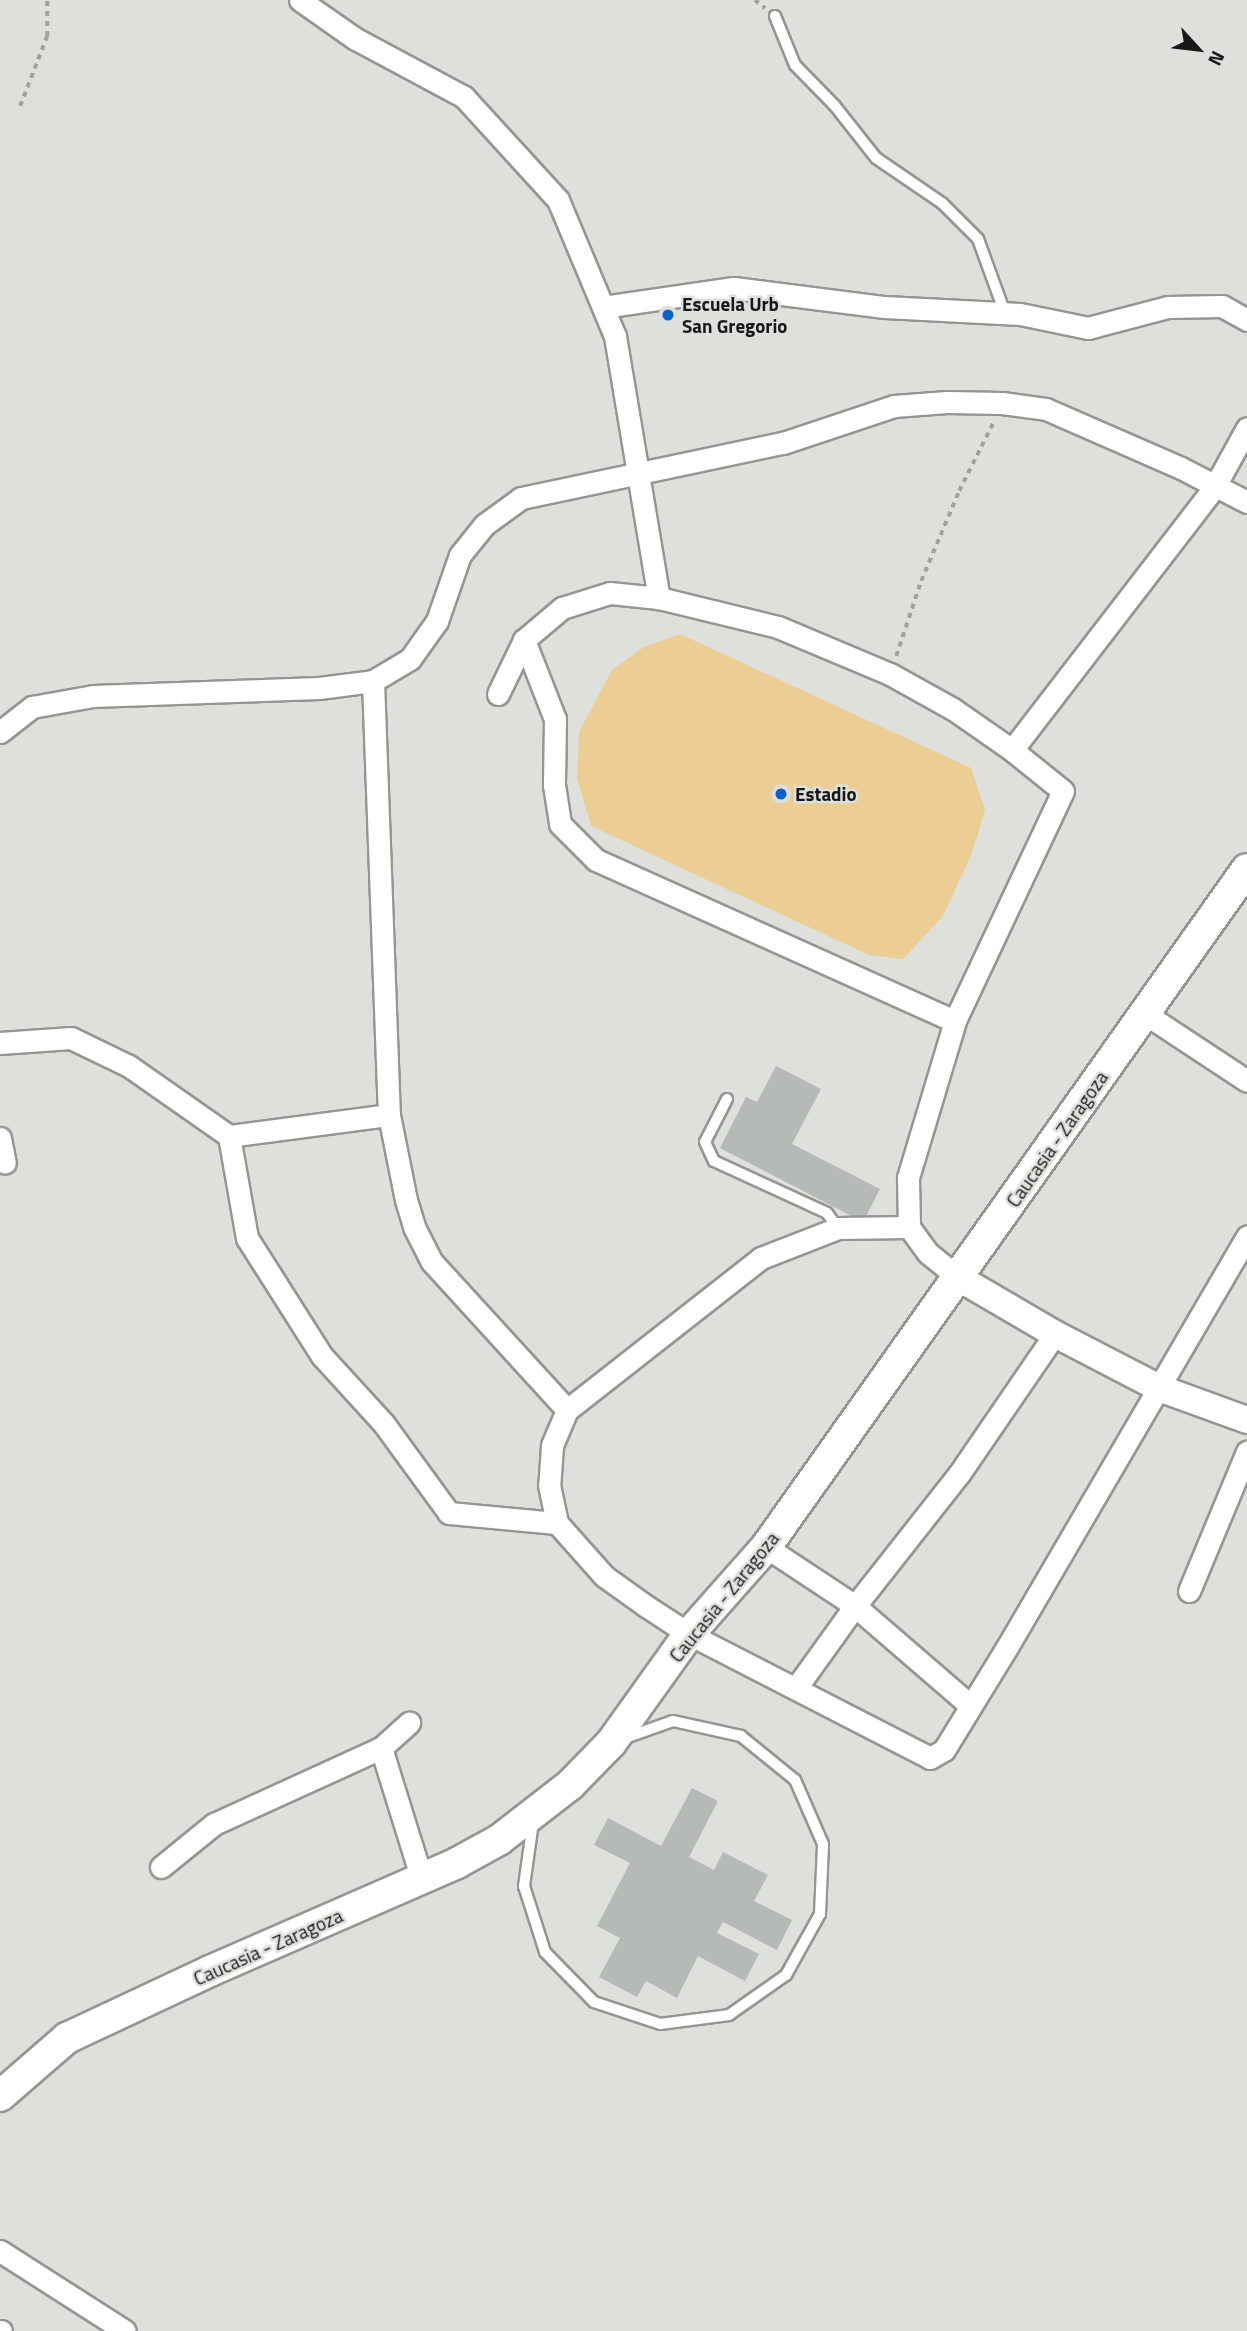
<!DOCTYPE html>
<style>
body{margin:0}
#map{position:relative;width:1247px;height:2331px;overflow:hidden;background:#dde0db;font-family:"Titillium Web",sans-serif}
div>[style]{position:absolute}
.green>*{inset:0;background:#eccd93}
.building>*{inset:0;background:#b5bab7}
.path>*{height:3.5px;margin-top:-1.75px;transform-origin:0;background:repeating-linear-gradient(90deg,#a0a29e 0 5px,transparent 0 10px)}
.roads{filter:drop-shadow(2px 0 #949692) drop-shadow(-2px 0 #949692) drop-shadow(0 2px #949692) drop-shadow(0 -2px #949692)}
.service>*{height:10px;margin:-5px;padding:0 5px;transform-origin:5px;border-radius:5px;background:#fff}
.minor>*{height:21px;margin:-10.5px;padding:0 10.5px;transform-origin:10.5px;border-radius:10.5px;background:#fff}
.tertiary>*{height:26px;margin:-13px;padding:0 13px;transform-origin:13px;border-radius:13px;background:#fff}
.secondary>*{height:30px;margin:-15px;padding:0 15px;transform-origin:15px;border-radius:15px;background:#fff}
.dots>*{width:19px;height:19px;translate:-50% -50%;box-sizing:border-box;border:4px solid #dde0db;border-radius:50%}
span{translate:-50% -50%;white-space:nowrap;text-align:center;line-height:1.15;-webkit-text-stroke:5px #dde0db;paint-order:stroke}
.poi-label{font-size:19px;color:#181917;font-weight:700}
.left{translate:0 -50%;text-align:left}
.street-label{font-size:19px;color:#181917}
.north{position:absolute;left:1163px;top:14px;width:70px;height:70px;-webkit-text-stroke:5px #dde0db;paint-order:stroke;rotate:117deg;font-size:19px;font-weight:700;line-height:28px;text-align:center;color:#181917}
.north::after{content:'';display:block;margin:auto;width:24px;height:32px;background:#181917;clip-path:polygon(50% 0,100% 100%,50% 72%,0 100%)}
</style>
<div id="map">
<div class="green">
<i style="clip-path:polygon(680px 634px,971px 768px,985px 810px,972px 853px,943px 916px,903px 959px,869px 955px,591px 826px,577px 778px,579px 732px,612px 670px,644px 647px)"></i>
</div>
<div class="building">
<i style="clip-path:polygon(776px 1066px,821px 1089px,792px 1144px,880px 1189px,863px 1222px,720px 1148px,746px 1097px,757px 1102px)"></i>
<i style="clip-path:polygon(692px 1788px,718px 1801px,689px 1857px,714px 1870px,723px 1852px,768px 1875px,754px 1901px,792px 1920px,777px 1950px,723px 1922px,717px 1933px,759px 1954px,745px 1981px,698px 1956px,677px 1998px,646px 1981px,637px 1997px,599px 1977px,620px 1938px,597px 1926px,630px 1863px,594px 1845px,608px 1818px,661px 1846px)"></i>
</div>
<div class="path">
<i style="left:755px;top:0;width:13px;rotate:39deg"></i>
<i style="left:20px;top:106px;width:75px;rotate:-68.9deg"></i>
<i style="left:47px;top:36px;width:36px;rotate:-90deg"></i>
<i style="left:896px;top:656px;width:79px;rotate:-71.6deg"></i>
<i style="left:921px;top:581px;width:98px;rotate:-67.1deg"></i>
<i style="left:959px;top:491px;width:78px;rotate:-63.4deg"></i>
</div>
<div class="roads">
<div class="service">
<i style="left:775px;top:16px;width:53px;rotate:67.8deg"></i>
<i style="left:795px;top:65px;width:57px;rotate:45.7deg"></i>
<i style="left:835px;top:106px;width:66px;rotate:51.7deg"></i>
<i style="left:876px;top:158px;width:80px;rotate:34.3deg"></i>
<i style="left:942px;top:203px;width:51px;rotate:45deg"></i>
<i style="left:978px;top:239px;width:79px;rotate:70deg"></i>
<i style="left:727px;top:1099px;width:48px;rotate:117.1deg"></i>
<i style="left:705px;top:1142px;width:21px;rotate:65deg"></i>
<i style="left:714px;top:1161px;width:124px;rotate:24.7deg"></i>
<i style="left:827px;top:1213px;width:19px;rotate:54deg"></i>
<i style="left:533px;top:1822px;width:65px;rotate:98deg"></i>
<i style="left:524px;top:1886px;width:69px;rotate:72.3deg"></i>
<i style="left:545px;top:1952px;width:70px;rotate:45.6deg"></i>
<i style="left:594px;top:2002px;width:70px;rotate:18.4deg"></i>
<i style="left:660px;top:2024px;width:70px;rotate:-7.4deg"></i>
<i style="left:729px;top:2015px;width:70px;rotate:-35.1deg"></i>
<i style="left:786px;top:1975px;width:70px;rotate:-60.9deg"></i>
<i style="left:820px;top:1914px;width:70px;rotate:-87.5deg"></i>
<i style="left:823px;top:1844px;width:70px;rotate:-113.6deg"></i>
<i style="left:795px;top:1780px;width:70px;rotate:-140.8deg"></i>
<i style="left:741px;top:1736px;width:70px;rotate:-167.6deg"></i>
<i style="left:673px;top:1721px;width:54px;rotate:160.6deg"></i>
</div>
<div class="minor">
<i style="left:300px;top:0;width:66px;rotate:35.1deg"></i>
<i style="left:354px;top:38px;width:125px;rotate:28.2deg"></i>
<i style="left:464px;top:97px;width:139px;rotate:47.6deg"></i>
<i style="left:558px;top:200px;width:147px;rotate:67.3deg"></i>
<i style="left:615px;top:336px;width:266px;rotate:80.5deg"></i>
<i style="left:603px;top:307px;width:132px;rotate:-8.3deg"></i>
<i style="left:734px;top:288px;width:152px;rotate:7.2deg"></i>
<i style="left:885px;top:307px;width:135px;rotate:3deg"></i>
<i style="left:1020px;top:314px;width:69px;rotate:11.6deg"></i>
<i style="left:1088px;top:328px;width:83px;rotate:-14.7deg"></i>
<i style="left:1168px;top:307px;width:54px;rotate:-1.1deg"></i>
<i style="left:1222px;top:306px;width:29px;rotate:29deg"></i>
<i style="left:524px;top:640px;width:85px;rotate:68.6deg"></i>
<i style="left:555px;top:719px;width:66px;rotate:90.9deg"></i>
<i style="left:554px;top:785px;width:39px;rotate:81deg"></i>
<i style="left:560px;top:824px;width:51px;rotate:45deg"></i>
<i style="left:596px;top:860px;width:393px;rotate:24.2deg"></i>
<i style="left:373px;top:681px;width:434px;rotate:87.9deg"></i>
<i style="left:389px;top:1115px;width:87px;rotate:78.7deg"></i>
<i style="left:406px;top:1200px;width:28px;rotate:73deg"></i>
<i style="left:414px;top:1227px;width:39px;rotate:63deg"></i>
<i style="left:432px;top:1262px;width:200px;rotate:47.6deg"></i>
<i style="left:498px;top:694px;width:60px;rotate:-64.3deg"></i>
<i style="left:524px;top:640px;width:50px;rotate:-40.1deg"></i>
<i style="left:562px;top:608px;width:50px;rotate:-17.4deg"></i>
<i style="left:610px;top:593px;width:49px;rotate:5.8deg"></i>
<i style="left:659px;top:598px;width:122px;rotate:13.7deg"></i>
<i style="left:778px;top:627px;width:121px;rotate:22.8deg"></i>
<i style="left:890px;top:674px;width:72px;rotate:29.1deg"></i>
<i style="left:953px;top:709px;width:72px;rotate:34.8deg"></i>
<i style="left:1012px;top:750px;width:65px;rotate:38.8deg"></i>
<i style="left:1063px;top:791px;width:254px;rotate:115.2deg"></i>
<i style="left:955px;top:1021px;width:164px;rotate:106.7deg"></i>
<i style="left:908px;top:1178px;width:49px;rotate:88.8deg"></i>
<i style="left:909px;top:1227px;width:32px;rotate:54deg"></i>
<i style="left:928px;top:1253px;width:40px;rotate:39deg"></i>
<i style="left:0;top:732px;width:41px;rotate:-38deg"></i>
<i style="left:32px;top:707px;width:62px;rotate:-10.2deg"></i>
<i style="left:93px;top:696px;width:226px;rotate:-2deg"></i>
<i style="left:319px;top:688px;width:54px;rotate:-7.4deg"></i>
<i style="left:373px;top:681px;width:43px;rotate:-30.7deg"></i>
<i style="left:410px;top:659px;width:47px;rotate:-54.6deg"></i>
<i style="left:437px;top:621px;width:70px;rotate:-70.8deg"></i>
<i style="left:460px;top:555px;width:38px;rotate:-51deg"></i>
<i style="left:484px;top:525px;width:46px;rotate:-36.1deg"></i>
<i style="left:521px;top:498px;width:268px;rotate:-11.9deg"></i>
<i style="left:783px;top:443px;width:117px;rotate:-18.4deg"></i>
<i style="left:894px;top:406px;width:53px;rotate:-4.3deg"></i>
<i style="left:947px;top:402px;width:55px;rotate:1deg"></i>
<i style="left:1002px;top:403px;width:44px;rotate:7.8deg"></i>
<i style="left:1046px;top:409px;width:147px;rotate:23.6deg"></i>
<i style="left:1181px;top:468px;width:74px;rotate:27.3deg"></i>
<i style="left:1012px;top:750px;width:333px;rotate:-52.4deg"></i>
<i style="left:1215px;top:486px;width:66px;rotate:-61.1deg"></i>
<i style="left:1144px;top:1013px;width:123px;rotate:33.4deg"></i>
<i style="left:0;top:1043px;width:71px;rotate:-4deg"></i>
<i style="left:71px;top:1038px;width:64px;rotate:25.8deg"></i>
<i style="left:129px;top:1066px;width:122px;rotate:35deg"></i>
<i style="left:229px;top:1136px;width:104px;rotate:80deg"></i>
<i style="left:247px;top:1238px;width:140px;rotate:57.6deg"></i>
<i style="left:322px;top:1356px;width:92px;rotate:47.6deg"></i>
<i style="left:384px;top:1424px;width:110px;rotate:53.9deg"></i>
<i style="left:449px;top:1513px;width:108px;rotate:5.3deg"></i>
<i style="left:229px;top:1136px;width:161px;rotate:-7.5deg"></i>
<i style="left:0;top:1138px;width:25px;rotate:79deg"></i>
<i style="left:909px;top:1227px;width:71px;rotate:179.2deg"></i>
<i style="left:838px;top:1228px;width:83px;rotate:158.7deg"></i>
<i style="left:761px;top:1258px;width:246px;rotate:141.9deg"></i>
<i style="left:567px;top:1410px;width:39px;rotate:113deg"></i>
<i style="left:552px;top:1446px;width:39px;rotate:94deg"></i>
<i style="left:549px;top:1485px;width:39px;rotate:78deg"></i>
<i style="left:557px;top:1523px;width:71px;rotate:48.4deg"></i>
<i style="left:604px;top:1576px;width:52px;rotate:35.5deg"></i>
<i style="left:646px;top:1606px;width:51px;rotate:33.1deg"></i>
<i style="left:689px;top:1634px;width:271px;rotate:27.2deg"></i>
<i style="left:930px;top:1758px;width:16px;rotate:-30deg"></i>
<i style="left:944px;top:1750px;width:119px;rotate:-58.5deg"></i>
<i style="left:1006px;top:1649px;width:478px;rotate:-59.7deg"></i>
<i style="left:766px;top:1547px;width:107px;rotate:33.5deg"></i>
<i style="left:855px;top:1606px;width:153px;rotate:40.8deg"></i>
<i style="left:1189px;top:1591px;width:151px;rotate:-67.4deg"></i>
<i style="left:796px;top:1688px;width:101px;rotate:-54.3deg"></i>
<i style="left:855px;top:1606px;width:168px;rotate:-51.8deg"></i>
<i style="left:959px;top:1474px;width:170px;rotate:-55.6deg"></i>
<i style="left:381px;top:1748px;width:138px;rotate:72.7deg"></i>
<i style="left:161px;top:1867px;width:68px;rotate:-39.1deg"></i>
<i style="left:214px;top:1824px;width:183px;rotate:-24.5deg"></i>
<i style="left:381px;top:1748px;width:38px;rotate:-42deg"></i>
<i style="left:0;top:2251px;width:148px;rotate:32.6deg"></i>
<i style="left:0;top:2331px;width:1px"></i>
</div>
<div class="tertiary">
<i style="left:959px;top:1278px;width:111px;rotate:30.3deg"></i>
<i style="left:1055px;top:1334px;width:117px;rotate:27.4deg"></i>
<i style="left:1159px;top:1388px;width:94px;rotate:20deg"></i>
</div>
<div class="secondary">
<i style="left:0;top:2096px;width:89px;rotate:-40.9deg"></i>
<i style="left:67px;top:2038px;width:158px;rotate:-25.1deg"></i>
<i style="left:210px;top:1971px;width:270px;rotate:-23.6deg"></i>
<i style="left:457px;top:1863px;width:48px;rotate:-28.7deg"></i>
<i style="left:499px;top:1840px;width:90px;rotate:-37.8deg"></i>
<i style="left:570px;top:1785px;width:59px;rotate:-45.7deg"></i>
<i style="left:611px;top:1743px;width:134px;rotate:-54.4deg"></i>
<i style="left:689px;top:1634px;width:116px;rotate:-48.5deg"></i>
<i style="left:766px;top:1547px;width:831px;rotate:-54.65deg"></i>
</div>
</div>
<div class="dots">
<i style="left:668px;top:315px;background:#0c62cb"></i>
<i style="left:781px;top:794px;background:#0c62cb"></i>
</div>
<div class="poi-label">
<span class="left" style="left:682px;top:315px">Escuela Urb<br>San Gregorio</span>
<span class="left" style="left:795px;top:794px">Estadio</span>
</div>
<div class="street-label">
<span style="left:1057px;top:1139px;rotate:-55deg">Caucasia - Zaragoza</span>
<span style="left:724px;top:1597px;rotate:-51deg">Caucasia - Zaragoza</span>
<span style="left:268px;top:1947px;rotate:-24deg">Caucasia - Zaragoza</span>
</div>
<div class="north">N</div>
</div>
